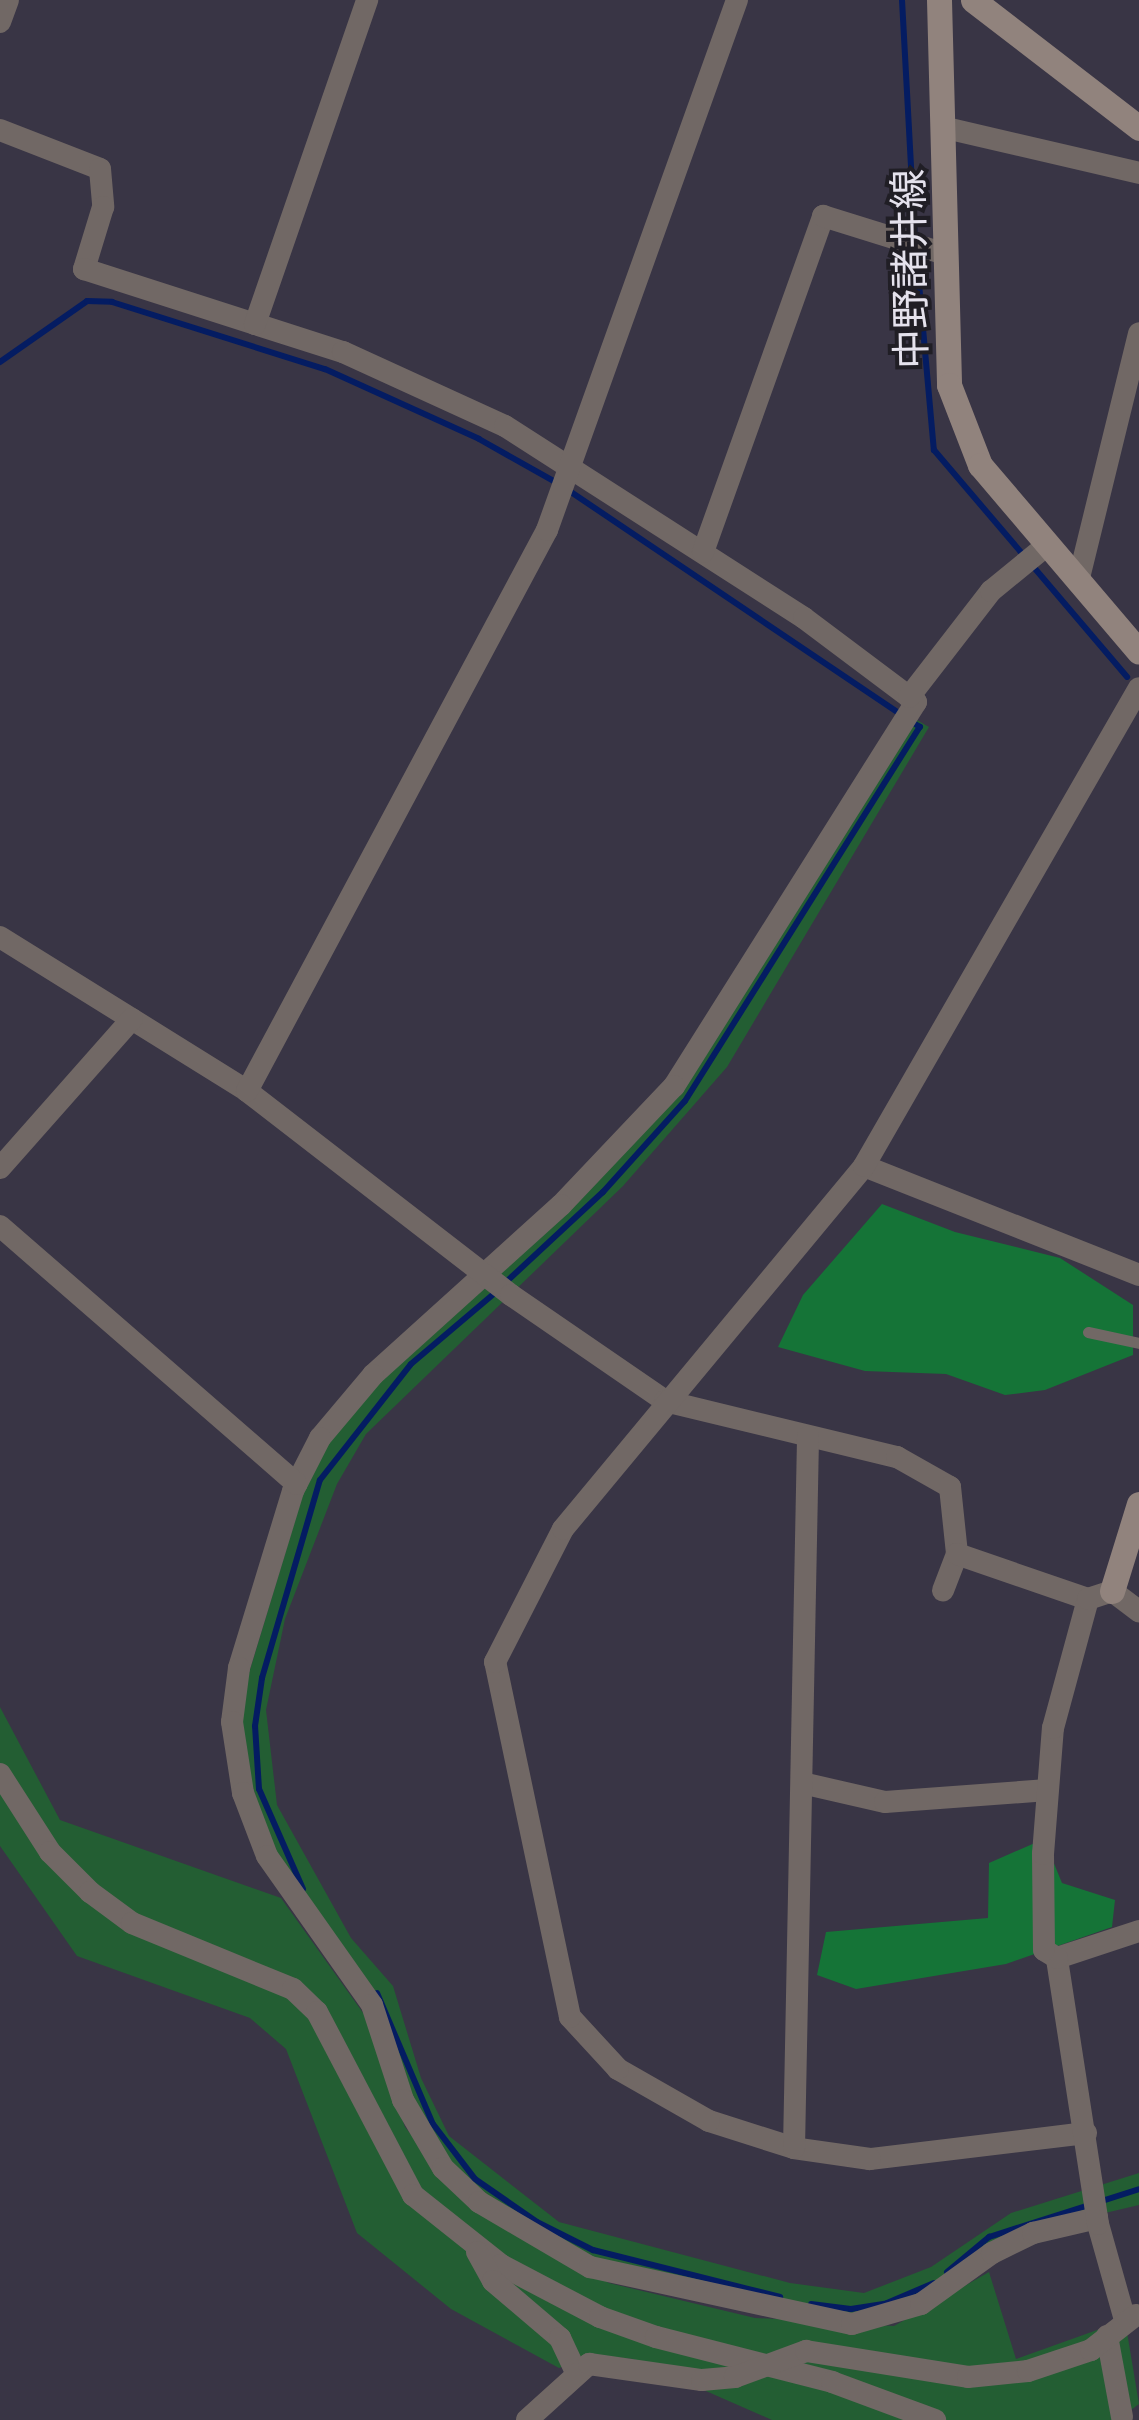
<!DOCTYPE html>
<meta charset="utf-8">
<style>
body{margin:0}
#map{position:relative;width:1139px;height:2420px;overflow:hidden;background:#393545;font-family:Jost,"Noto Sans JP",sans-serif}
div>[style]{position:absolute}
.green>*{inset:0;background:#235e33}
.forest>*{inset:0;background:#157437}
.stream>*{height:6px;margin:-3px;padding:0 3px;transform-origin:3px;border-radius:3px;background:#041c62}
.lane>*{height:11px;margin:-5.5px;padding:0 5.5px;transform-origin:5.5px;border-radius:5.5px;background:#716865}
.street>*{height:22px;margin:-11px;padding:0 11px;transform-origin:11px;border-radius:11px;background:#716865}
.secondary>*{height:25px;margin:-12.5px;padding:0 12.5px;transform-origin:12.5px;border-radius:12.5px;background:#91837d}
span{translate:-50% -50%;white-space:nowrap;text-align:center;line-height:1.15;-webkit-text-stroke:8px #201e25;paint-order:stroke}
.street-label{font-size:40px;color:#e5e2ed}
</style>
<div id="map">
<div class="green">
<i style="clip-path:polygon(908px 715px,929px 727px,727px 1067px,623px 1186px,366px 1434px,337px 1484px,285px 1619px,266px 1710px,277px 1805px,351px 1938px,393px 1986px,421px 2078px,449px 2136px,559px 2222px,790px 2283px,864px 2293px,931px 2267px,1011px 2213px,1139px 2173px,1139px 2205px,1033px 2230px,862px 2324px,894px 2326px,989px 2272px,1016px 2359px,1125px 2320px,1139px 2404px,1118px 2420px,772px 2420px,633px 2359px,596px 2355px,559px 2368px,451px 2309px,357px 2233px,286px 2049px,250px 2018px,77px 1956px,0 1846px,0 1707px,60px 1820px,281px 1898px,366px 2017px,405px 2127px,466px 2204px,609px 2283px,755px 2318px,835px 2322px,592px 2263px,448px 2172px,384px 2038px,284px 1885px,233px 1726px,320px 1438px,674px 1086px)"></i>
</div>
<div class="forest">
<i style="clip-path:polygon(882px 1204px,955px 1232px,1060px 1258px,1133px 1305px,1133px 1355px,1045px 1390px,1005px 1395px,946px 1374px,865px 1371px,778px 1347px,803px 1295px)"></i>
<i style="clip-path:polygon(1044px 1839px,1062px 1883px,1115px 1900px,1112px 1927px,1006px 1964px,856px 1989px,817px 1975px,826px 1932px,988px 1918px,989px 1863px)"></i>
</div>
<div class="stream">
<i style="left:902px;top:0;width:238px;rotate:86.9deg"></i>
<i style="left:916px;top:250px;width:201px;rotate:84.9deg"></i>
<i style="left:934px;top:450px;width:298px;rotate:49.6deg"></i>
<i style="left:0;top:362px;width:106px;rotate:-35deg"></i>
<i style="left:87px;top:301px;width:25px;rotate:2deg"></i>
<i style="left:112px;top:302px;width:223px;rotate:17.5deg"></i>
<i style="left:325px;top:369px;width:169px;rotate:24.4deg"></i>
<i style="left:479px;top:439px;width:90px;rotate:29.4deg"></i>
<i style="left:568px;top:490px;width:403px;rotate:34deg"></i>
<i style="left:505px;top:1283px;width:134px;rotate:-42.9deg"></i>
<i style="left:603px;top:1192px;width:122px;rotate:-48deg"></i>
<i style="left:685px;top:1101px;width:442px;rotate:-57.9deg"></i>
<i style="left:920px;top:727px;width:9px;rotate:-148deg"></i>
<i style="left:303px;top:1889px;width:109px;rotate:-113.7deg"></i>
<i style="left:259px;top:1789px;width:63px;rotate:-93.6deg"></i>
<i style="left:255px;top:1726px;width:49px;rotate:-81.7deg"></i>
<i style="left:262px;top:1678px;width:206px;rotate:-73.7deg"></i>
<i style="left:320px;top:1480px;width:147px;rotate:-51.9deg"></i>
<i style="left:411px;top:1364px;width:111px;rotate:-40.3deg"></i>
<i style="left:377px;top:1993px;width:142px;rotate:66.9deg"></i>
<i style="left:433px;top:2124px;width:69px;rotate:52.6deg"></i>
<i style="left:475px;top:2179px;width:75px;rotate:34.7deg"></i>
<i style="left:537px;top:2222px;width:63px;rotate:26.6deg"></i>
<i style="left:593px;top:2250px;width:193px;rotate:14.1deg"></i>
<i style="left:947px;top:2272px;width:55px;rotate:-39.8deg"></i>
<i style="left:989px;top:2237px;width:157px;rotate:-17.7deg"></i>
<i style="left:811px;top:2304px;width:40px;rotate:7.1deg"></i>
<i style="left:851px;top:2309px;width:36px;rotate:-9deg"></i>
<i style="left:887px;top:2303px;width:51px;rotate:-23.1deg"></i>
</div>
<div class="lane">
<i style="left:1088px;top:1332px;width:52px;rotate:12.2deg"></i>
</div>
<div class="street">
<i style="left:0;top:22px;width:23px;rotate:-70deg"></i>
<i style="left:946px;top:128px;width:198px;rotate:13.1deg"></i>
<i style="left:0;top:130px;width:107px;rotate:21.3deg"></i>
<i style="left:100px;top:169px;width:38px;rotate:85deg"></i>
<i style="left:103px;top:207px;width:65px;rotate:107deg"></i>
<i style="left:84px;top:269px;width:272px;rotate:17.8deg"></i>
<i style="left:343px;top:352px;width:178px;rotate:24.6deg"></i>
<i style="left:505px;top:426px;width:355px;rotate:32.7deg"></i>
<i style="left:804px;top:618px;width:140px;rotate:36.9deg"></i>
<i style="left:916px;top:702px;width:454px;rotate:122.2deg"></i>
<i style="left:674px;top:1086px;width:164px;rotate:133.5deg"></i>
<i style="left:561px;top:1205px;width:253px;rotate:137.9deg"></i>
<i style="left:373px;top:1375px;width:82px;rotate:130.1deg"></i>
<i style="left:320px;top:1438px;width:59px;rotate:117deg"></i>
<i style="left:293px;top:1491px;width:185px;rotate:107deg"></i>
<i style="left:239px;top:1668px;width:54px;rotate:97.4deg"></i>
<i style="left:232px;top:1722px;width:72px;rotate:81.2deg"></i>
<i style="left:243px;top:1793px;width:67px;rotate:69.1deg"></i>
<i style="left:267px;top:1856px;width:182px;rotate:54.8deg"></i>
<i style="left:372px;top:2005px;width:100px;rotate:71.9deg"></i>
<i style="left:403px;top:2100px;width:79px;rotate:59.5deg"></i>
<i style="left:443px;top:2168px;width:50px;rotate:43.4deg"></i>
<i style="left:479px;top:2202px;width:129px;rotate:30.4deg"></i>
<i style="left:590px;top:2267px;width:268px;rotate:12.3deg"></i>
<i style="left:852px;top:2324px;width:72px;rotate:-16.2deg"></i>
<i style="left:921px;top:2304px;width:87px;rotate:-35.7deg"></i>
<i style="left:992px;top:2253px;width:46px;rotate:-26deg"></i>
<i style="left:1033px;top:2233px;width:66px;rotate:-13.2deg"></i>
<i style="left:255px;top:324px;width:343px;rotate:-70.9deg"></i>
<i style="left:703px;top:552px;width:357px;rotate:-70.3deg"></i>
<i style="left:823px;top:216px;width:128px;rotate:17.3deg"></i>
<i style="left:1078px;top:582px;width:256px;rotate:-76.2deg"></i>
<i style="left:909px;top:697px;width:134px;rotate:-52.3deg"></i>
<i style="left:991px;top:591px;width:71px;rotate:-39.3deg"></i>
<i style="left:0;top:937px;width:291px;rotate:31.9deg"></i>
<i style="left:247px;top:1091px;width:334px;rotate:37.7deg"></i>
<i style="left:511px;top:1295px;width:187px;rotate:34.5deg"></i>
<i style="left:665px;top:1401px;width:239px;rotate:13.6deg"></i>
<i style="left:897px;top:1457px;width:61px;rotate:29.5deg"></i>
<i style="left:950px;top:1487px;width:67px;rotate:84deg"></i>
<i style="left:957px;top:1554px;width:39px;rotate:111deg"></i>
<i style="left:247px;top:1091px;width:636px;rotate:-61.86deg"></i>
<i style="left:547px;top:530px;width:563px;rotate:-70.28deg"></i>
<i style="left:864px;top:1166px;width:296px;rotate:21.6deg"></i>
<i style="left:0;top:1168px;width:199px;rotate:-48.5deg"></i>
<i style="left:0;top:1226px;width:393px;rotate:41deg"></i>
<i style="left:957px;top:1554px;width:139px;rotate:19deg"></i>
<i style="left:0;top:1774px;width:93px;rotate:57.3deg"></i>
<i style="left:50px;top:1852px;width:57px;rotate:45deg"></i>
<i style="left:90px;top:1892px;width:52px;rotate:36.4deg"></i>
<i style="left:132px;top:1923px;width:174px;rotate:22.3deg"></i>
<i style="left:293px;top:1989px;width:33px;rotate:44deg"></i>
<i style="left:317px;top:2012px;width:207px;rotate:62.3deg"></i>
<i style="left:413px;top:2195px;width:112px;rotate:38.5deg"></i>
<i style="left:501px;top:2265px;width:112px;rotate:27.7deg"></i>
<i style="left:600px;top:2317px;width:59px;rotate:19.7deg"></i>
<i style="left:656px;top:2337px;width:182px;rotate:14.3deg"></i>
<i style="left:832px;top:2382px;width:110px;rotate:20.3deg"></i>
<i style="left:802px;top:1783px;width:85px;rotate:12.9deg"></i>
<i style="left:885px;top:1802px;width:163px;rotate:-4.2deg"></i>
<i style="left:1057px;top:1958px;width:86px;rotate:-18.2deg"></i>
<i style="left:1086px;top:2133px;width:218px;rotate:173.1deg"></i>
<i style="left:870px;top:2159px;width:77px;rotate:-171.8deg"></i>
<i style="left:794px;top:2148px;width:89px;rotate:-162.4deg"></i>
<i style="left:709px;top:2121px;width:105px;rotate:-150.3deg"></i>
<i style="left:618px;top:2069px;width:71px;rotate:-132.7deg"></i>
<i style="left:570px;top:2017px;width:363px;rotate:-101.9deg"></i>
<i style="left:495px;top:1662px;width:149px;rotate:-62.9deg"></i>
<i style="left:563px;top:1529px;width:472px;rotate:-50.3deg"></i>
<i style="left:864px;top:1166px;width:551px;rotate:-60.09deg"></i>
<i style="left:794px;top:2148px;width:711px;rotate:-88.87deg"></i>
<i style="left:477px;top:2252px;width:33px;rotate:61deg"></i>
<i style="left:493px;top:2281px;width:88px;rotate:40.4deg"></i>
<i style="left:560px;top:2338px;width:38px;rotate:65deg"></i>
<i style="left:1125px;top:2320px;width:100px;rotate:-105.7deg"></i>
<i style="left:1098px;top:2224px;width:269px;rotate:-98.8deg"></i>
<i style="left:1057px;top:1958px;width:15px;rotate:-148deg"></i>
<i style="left:1044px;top:1950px;width:96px;rotate:-90.6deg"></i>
<i style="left:1043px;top:1854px;width:126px;rotate:-85.5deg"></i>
<i style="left:1053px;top:1728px;width:134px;rotate:-74.8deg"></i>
<i style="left:1088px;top:1599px;width:25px;rotate:-18deg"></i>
<i style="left:1112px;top:1591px;width:34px;rotate:37deg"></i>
<i style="left:1107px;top:2336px;width:82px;rotate:79.5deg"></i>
<i style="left:527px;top:2420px;width:84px;rotate:-42.1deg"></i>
<i style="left:589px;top:2364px;width:114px;rotate:8.1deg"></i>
<i style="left:702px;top:2380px;width:33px;rotate:-5deg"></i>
<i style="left:735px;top:2377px;width:76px;rotate:-20.1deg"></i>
<i style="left:806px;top:2351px;width:164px;rotate:9.1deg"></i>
<i style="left:968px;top:2377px;width:60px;rotate:-5.7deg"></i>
<i style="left:1028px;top:2371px;width:66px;rotate:-18.4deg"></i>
<i style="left:1091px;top:2350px;width:57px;rotate:-37.9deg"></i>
</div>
<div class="secondary">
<i style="left:939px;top:0;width:385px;rotate:88.5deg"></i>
<i style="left:949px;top:385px;width:86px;rotate:68.8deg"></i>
<i style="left:980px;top:465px;width:245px;rotate:49.6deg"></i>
<i style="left:973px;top:0;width:210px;rotate:37.6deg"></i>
<i style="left:1112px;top:1591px;width:91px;rotate:-72.8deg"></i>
</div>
<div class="street-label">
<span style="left:910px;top:269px;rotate:-91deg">中野諸井線</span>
</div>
</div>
